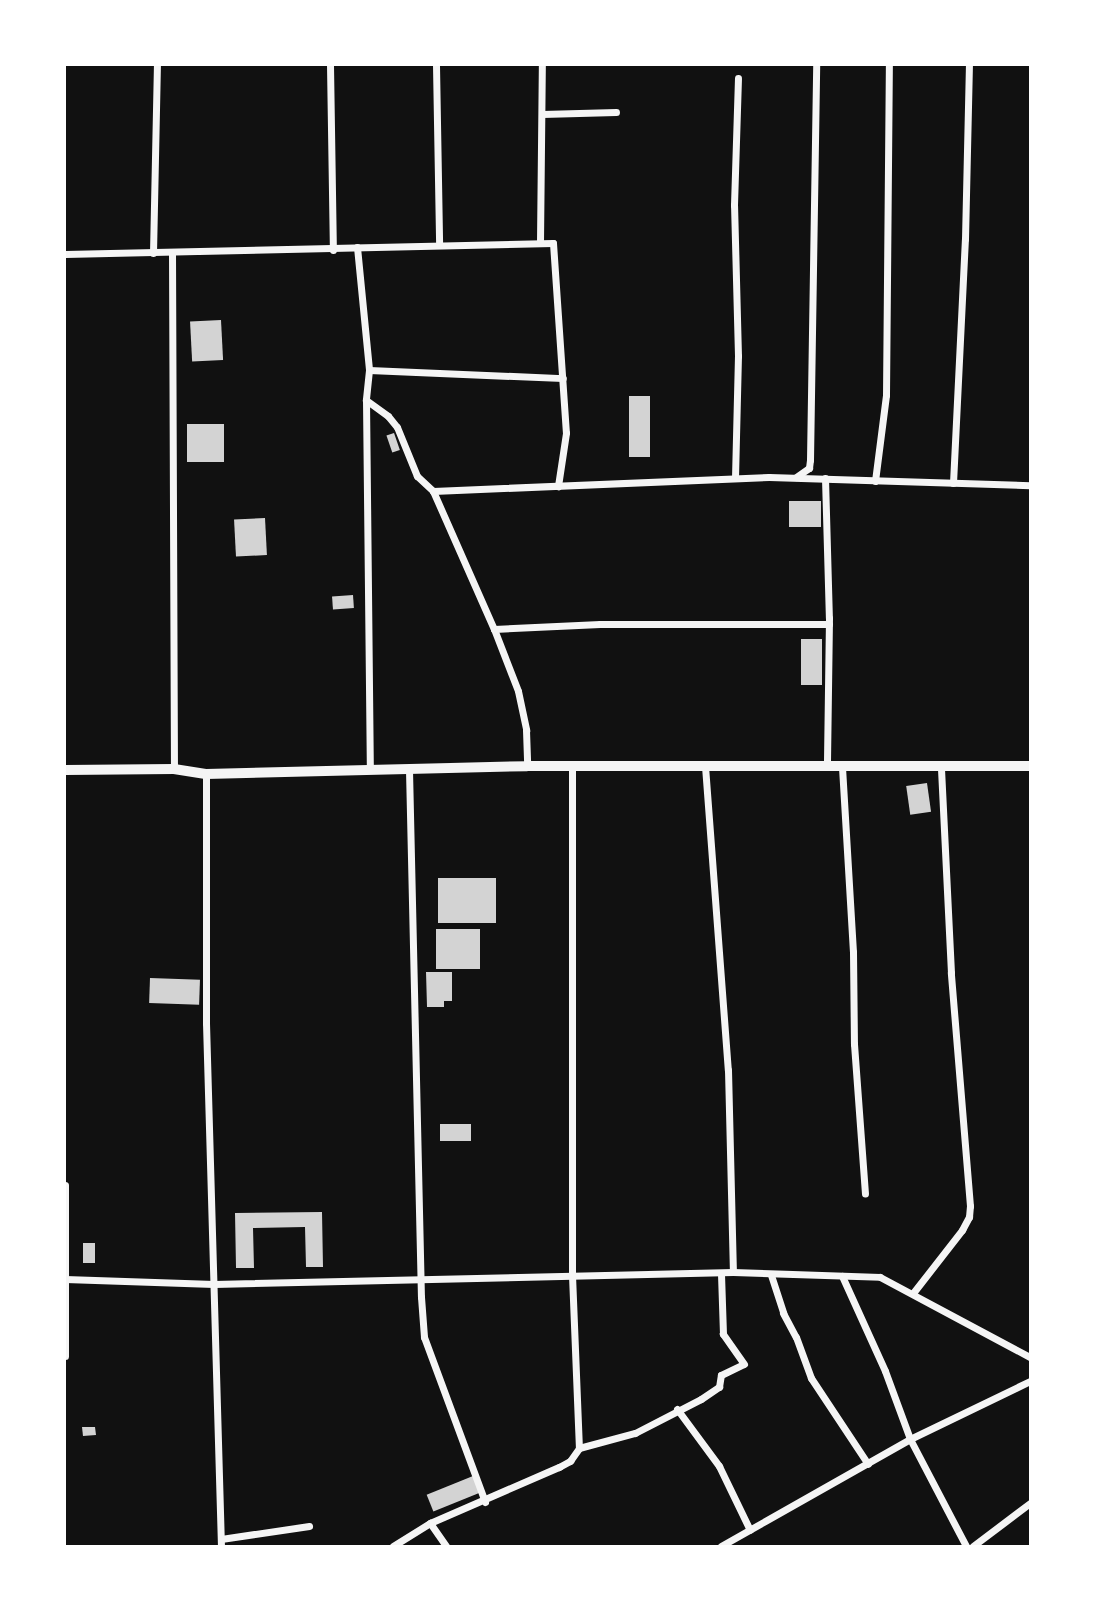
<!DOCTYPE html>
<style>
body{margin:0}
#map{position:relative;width:1095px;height:1611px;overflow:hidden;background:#111;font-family:"DejaVu Sans",sans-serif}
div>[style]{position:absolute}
.building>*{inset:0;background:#d3d3d3;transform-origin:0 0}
.minor>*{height:7px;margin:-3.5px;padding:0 3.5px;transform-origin:3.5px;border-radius:3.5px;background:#f5f5f5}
.tertiary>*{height:10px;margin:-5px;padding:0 5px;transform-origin:5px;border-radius:5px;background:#f5f5f5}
span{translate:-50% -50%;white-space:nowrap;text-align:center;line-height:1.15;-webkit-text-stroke:6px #fff;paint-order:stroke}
.frame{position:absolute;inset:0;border:66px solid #fff;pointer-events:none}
</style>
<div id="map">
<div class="building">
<i style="left:221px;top:320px;width:40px;height:31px;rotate:87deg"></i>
<i style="left:629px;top:396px;width:21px;height:61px"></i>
<i style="left:187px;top:424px;width:37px;height:38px"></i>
<i style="left:394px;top:433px;width:18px;height:8px;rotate:71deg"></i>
<i style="left:789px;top:501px;width:32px;height:26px"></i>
<i style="left:265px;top:518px;width:37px;height:31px;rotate:87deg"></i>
<i style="left:353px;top:595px;width:13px;height:21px;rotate:86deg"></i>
<i style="left:801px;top:639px;width:21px;height:46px"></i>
<i style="left:927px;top:783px;width:29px;height:21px;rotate:82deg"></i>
<i style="left:496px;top:878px;width:45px;height:58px;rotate:90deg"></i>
<i style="left:480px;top:929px;width:40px;height:44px;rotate:90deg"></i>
<i style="clip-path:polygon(426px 972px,452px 972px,452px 1001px,444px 1001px,444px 1007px,427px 1007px)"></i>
<i style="left:150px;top:978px;width:50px;height:25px;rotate:2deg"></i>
<i style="left:440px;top:1124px;width:31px;height:17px"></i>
<i style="clip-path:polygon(322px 1212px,323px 1267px,306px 1267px,305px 1227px,253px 1228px,254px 1268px,236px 1268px,235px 1213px)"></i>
<i style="left:83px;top:1243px;width:12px;height:20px"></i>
<i style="clip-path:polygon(82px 1427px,95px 1427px,96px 1435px,83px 1436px)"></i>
<i style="left:473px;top:1476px;width:18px;height:50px;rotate:68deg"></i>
</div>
<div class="minor">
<i style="left:330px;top:65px;width:185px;rotate:89.1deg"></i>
<i style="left:436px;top:65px;width:180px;rotate:89deg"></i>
<i style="left:542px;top:114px;width:74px;rotate:-1.5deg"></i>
<i style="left:540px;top:242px;width:177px;rotate:-89.4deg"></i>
<i style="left:357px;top:247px;width:124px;rotate:84.4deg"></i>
<i style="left:369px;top:370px;width:30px;rotate:96deg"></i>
<i style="left:366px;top:400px;width:370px;rotate:89.4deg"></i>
<i style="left:172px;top:252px;width:517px;rotate:89.78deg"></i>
<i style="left:153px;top:253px;width:188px;rotate:-88.8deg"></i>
<i style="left:65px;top:254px;width:488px;rotate:-1.3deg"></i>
<i style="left:553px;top:243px;width:190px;rotate:86.1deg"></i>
<i style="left:566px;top:433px;width:54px;rotate:98.6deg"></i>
<i style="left:369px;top:370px;width:194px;rotate:2.4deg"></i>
<i style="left:366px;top:400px;width:27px;rotate:36deg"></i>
<i style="left:388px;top:416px;width:14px;rotate:51deg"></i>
<i style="left:397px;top:427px;width:53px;rotate:67.8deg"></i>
<i style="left:417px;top:476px;width:22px;rotate:43deg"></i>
<i style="left:433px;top:491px;width:151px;rotate:66.2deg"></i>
<i style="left:494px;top:629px;width:66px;rotate:68.8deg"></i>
<i style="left:518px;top:691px;width:40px;rotate:78deg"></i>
<i style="left:526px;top:730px;width:36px;rotate:88deg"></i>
<i style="left:796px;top:477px;width:16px;rotate:-35deg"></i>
<i style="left:809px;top:468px;width:8px;rotate:-83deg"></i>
<i style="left:810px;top:460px;width:395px;rotate:-89.1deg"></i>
<i style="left:735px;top:478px;width:122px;rotate:-88.6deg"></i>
<i style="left:738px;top:356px;width:151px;rotate:-91.5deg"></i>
<i style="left:734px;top:205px;width:127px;rotate:-88.2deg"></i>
<i style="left:825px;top:478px;width:140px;rotate:88.4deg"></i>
<i style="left:829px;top:618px;width:149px;rotate:90.8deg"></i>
<i style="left:875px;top:481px;width:87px;rotate:-82.7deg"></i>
<i style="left:886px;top:395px;width:330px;rotate:-89.5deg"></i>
<i style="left:953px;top:483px;width:244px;rotate:-87.2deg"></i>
<i style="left:965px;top:239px;width:174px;rotate:-88.7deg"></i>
<i style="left:433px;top:491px;width:336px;rotate:-2.4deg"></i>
<i style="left:769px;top:477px;width:261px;rotate:1.8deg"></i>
<i style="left:494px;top:629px;width:106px;rotate:-2.7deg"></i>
<i style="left:600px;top:624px;width:229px"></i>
<i style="left:705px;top:766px;width:305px;rotate:85.7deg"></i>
<i style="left:728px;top:1070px;width:202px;rotate:88.6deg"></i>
<i style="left:572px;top:767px;width:508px;rotate:90deg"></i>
<i style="left:572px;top:1275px;width:173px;rotate:87.7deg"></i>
<i style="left:842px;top:767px;width:185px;rotate:86.6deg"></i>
<i style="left:853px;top:952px;width:92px;rotate:89.4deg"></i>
<i style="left:854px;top:1044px;width:150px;rotate:85.8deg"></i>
<i style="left:409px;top:770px;width:527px;rotate:88.7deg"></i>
<i style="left:421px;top:1297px;width:40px;rotate:85.7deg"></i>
<i style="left:424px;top:1337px;width:176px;rotate:69.7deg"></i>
<i style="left:206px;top:774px;width:249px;rotate:90deg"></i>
<i style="left:206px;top:1023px;width:523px;rotate:88.36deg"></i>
<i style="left:65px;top:1185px;width:171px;rotate:90deg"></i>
<i style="left:771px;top:1275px;width:40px;rotate:72deg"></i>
<i style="left:783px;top:1313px;width:27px;rotate:62deg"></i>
<i style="left:796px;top:1337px;width:44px;rotate:69.9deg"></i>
<i style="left:811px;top:1378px;width:103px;rotate:56.5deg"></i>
<i style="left:842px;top:1276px;width:104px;rotate:65.6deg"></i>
<i style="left:885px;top:1371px;width:72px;rotate:69.8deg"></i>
<i style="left:910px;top:1439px;width:121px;rotate:62.4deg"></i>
<i style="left:65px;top:1279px;width:149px;rotate:1.9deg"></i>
<i style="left:214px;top:1284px;width:519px;rotate:-1.32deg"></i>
<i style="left:733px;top:1272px;width:147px;rotate:1.9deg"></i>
<i style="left:880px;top:1277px;width:170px;rotate:28.1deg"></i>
<i style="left:913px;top:1293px;width:80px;rotate:-52.1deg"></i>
<i style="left:962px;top:1230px;width:15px;rotate:-62deg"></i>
<i style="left:969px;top:1217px;width:11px;rotate:-85deg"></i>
<i style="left:970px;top:1206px;width:234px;rotate:-94.7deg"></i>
<i style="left:951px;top:973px;width:206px;rotate:-92.8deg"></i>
<i style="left:677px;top:1409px;width:71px;rotate:53.6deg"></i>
<i style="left:719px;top:1466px;width:71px;rotate:64.2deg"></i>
<i style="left:430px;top:1523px;width:28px;rotate:55deg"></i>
<i style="left:221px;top:1539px;width:89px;rotate:-8.4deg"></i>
<i style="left:393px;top:1546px;width:44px;rotate:-31.9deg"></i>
<i style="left:430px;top:1523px;width:141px;rotate:-23.5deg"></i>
<i style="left:559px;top:1467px;width:13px;rotate:-29deg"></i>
<i style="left:570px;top:1461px;width:16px;rotate:-55deg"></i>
<i style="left:579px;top:1448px;width:58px;rotate:-15deg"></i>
<i style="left:635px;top:1433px;width:74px;rotate:-27.3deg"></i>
<i style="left:701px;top:1399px;width:22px;rotate:-34deg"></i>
<i style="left:719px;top:1387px;width:12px;rotate:-81deg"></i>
<i style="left:721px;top:1375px;width:25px;rotate:-26deg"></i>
<i style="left:744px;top:1364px;width:37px;rotate:-125deg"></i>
<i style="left:723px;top:1334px;width:61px;rotate:-91.9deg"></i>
<i style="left:721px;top:1546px;width:217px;rotate:-29.5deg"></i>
<i style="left:910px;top:1439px;width:133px;rotate:-25.8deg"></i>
<i style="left:973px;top:1546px;width:71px;rotate:-37deg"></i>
</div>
<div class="tertiary">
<i style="left:65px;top:770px;width:109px;rotate:-0.5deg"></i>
<i style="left:174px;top:769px;width:32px;rotate:9deg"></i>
<i style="left:206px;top:774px;width:321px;rotate:-1.4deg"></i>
<i style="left:527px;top:766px;width:503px"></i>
</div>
<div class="frame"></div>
</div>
